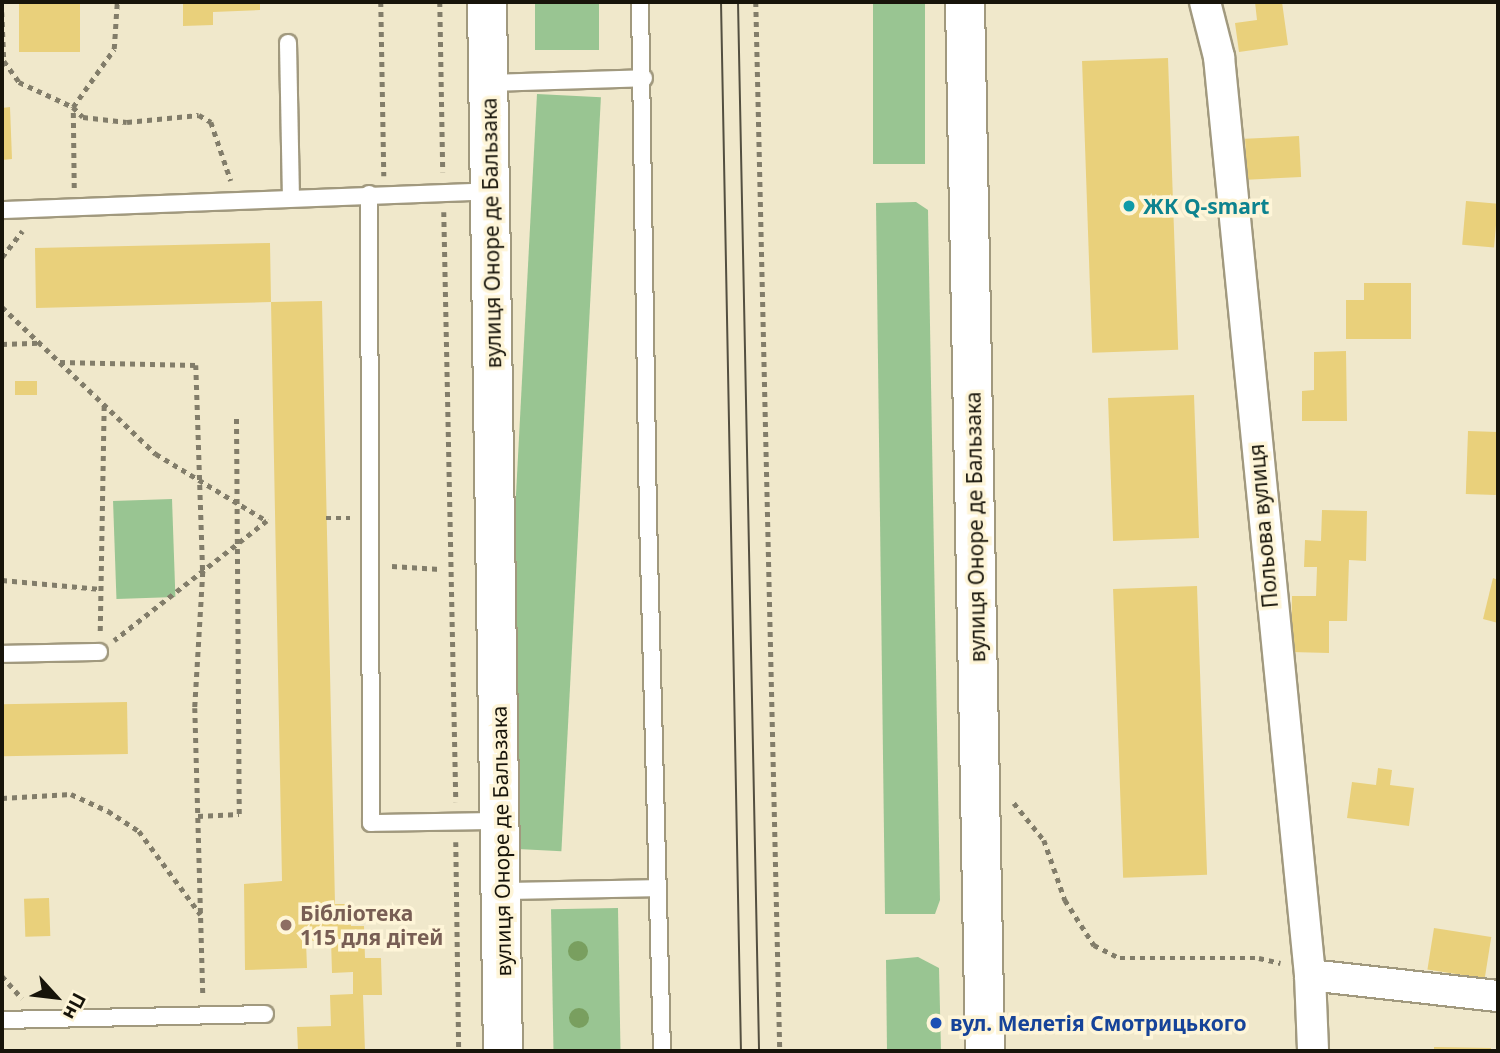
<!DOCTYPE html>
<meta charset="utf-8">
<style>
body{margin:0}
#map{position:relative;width:1500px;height:1053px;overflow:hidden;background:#f0e8cb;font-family:"Noto Sans",sans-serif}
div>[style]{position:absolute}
.green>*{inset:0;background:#99c592;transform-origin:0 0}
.building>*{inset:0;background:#e9d07b;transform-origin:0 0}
.path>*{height:4.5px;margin-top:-2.25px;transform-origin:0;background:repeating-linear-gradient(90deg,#827d6a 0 5px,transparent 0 10px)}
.roads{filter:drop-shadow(2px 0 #a1997e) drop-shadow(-2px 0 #a1997e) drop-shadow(0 2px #a1997e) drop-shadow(0 -2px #a1997e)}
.lane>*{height:16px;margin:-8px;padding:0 8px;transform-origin:8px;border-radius:8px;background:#fff}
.street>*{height:30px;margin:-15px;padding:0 15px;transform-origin:15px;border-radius:15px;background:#fff}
.secondary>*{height:38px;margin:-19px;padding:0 19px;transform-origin:19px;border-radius:19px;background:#fff}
.tram>*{height:2px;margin:-1px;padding:0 1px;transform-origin:1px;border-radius:1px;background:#534f40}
.trees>*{width:20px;height:20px;margin:-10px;border-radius:50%;background:#799f5f}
.dots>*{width:19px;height:19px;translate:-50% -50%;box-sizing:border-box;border:4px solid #fef5d8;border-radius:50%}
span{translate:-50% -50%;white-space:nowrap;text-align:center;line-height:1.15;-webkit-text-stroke:7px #fef5d8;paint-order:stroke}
.culture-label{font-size:21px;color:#0d838f;font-weight:700}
.left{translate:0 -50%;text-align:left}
.street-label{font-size:21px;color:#17140a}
.education-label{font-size:21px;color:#785e54;font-weight:700}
.transit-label{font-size:21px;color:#164399;font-weight:700}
.frame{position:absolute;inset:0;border:4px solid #17140a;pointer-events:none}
.north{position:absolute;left:21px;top:962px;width:70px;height:70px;-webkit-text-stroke:5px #fef5d8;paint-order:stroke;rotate:117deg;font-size:19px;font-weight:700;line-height:28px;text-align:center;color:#17140a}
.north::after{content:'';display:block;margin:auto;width:24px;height:32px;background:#17140a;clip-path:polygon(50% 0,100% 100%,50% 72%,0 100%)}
</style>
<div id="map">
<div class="green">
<i style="left:535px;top:2px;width:64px;height:48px"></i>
<i style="left:873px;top:2px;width:52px;height:162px"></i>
<i style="left:537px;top:94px;width:64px;height:755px;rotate:3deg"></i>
<i style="clip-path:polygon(916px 202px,928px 210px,940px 900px,935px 914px,885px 914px,876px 203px)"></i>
<i style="left:172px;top:499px;width:98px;height:59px;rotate:88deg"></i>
<i style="left:618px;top:908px;width:143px;height:67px;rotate:89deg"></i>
<i style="clip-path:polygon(918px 957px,939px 968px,941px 1051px,887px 1051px,886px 960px)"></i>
</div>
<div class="building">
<i style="left:19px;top:2px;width:61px;height:50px"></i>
<i style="clip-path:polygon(183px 2px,260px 2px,260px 10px,213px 12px,213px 25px,183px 26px)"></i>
<i style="clip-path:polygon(1255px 2px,1282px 2px,1288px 45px,1239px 52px,1235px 23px,1257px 20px)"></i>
<i style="left:1168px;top:58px;width:292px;height:86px;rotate:88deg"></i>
<i style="clip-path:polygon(10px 107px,12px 159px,2px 160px,2px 108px)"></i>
<i style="left:1299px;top:136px;width:41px;height:54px;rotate:87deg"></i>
<i style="left:1466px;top:201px;width:32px;height:44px;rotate:5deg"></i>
<i style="clip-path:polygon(270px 243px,271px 302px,322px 301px,335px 904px,351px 904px,351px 926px,364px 926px,365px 958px,381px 958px,382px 995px,363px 995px,365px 1051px,298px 1051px,297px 1027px,331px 1026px,330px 995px,353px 994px,353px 972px,332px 973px,331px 940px,306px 941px,307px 968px,245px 970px,244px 884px,282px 881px,271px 302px,36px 308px,35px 248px)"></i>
<i style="clip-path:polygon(1364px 283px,1411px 283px,1411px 339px,1346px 339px,1346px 300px,1364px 300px)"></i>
<i style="clip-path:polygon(1346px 351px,1347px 421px,1302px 421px,1302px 391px,1314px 390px,1314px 352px)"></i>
<i style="left:37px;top:381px;width:14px;height:22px;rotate:90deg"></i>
<i style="left:1194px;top:395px;width:143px;height:86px;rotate:88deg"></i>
<i style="left:1468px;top:431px;width:30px;height:63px;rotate:2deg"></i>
<i style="clip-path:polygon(1322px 510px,1367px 511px,1366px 561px,1349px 560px,1347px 621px,1329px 621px,1329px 653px,1291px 652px,1292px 596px,1316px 596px,1317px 567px,1304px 567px,1305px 540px,1321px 541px)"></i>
<i style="clip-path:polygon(1493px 578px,1498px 580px,1498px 623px,1483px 619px)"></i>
<i style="left:1197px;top:586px;width:289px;height:84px;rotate:88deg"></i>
<i style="left:127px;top:702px;width:52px;height:125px;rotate:89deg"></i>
<i style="clip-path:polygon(1378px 768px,1392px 770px,1390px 785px,1414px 788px,1409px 826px,1347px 818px,1352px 782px,1376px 785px)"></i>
<i style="left:49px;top:898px;width:38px;height:25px;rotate:88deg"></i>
<i style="left:1434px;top:928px;width:58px;height:42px;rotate:9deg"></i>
<i style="clip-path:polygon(1434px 1047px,1491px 1048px,1491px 1051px,1434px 1051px)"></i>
</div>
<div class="path">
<i style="left:381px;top:2px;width:174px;rotate:89deg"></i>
<i style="left:440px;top:2px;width:170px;rotate:89deg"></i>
<i style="left:756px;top:2px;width:1049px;rotate:88.69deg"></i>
<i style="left:2px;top:12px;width:49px;rotate:87.7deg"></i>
<i style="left:4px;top:61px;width:26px;rotate:54deg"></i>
<i style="left:19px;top:82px;width:60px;rotate:24.8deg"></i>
<i style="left:73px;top:107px;width:14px;rotate:45deg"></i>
<i style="left:83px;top:117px;width:44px;rotate:6.5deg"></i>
<i style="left:127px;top:122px;width:72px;rotate:-5.6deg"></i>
<i style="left:199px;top:115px;width:14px;rotate:30deg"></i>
<i style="left:211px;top:122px;width:62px;rotate:71.3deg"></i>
<i style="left:74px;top:188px;width:81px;rotate:-90.7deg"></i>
<i style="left:73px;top:107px;width:71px;rotate:-54.7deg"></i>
<i style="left:114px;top:49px;width:47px;rotate:-86.3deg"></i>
<i style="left:444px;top:212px;width:590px;rotate:88.83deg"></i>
<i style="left:2px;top:257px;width:33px;rotate:-52deg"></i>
<i style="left:2px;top:307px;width:213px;rotate:43.7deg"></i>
<i style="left:156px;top:454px;width:130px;rotate:31.1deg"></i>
<i style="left:267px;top:521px;width:194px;rotate:141.9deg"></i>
<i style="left:2px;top:344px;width:37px;rotate:-2deg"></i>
<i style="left:60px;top:362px;width:136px;rotate:1.3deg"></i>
<i style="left:196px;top:365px;width:207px;rotate:88.1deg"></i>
<i style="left:203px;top:572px;width:136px;rotate:93.4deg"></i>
<i style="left:195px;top:708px;width:287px;rotate:88.4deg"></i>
<i style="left:326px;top:518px;width:24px"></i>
<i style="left:392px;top:566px;width:48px;rotate:3.6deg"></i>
<i style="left:2px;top:580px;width:99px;rotate:5.2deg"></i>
<i style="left:100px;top:631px;width:226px;rotate:-89deg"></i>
<i style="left:2px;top:798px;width:69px;rotate:-3.3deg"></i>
<i style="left:71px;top:794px;width:41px;rotate:24.7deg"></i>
<i style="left:108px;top:811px;width:37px;rotate:33deg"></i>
<i style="left:139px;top:831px;width:104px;rotate:53.6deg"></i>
<i style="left:1014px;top:803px;width:48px;rotate:51deg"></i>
<i style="left:1044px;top:840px;width:64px;rotate:70.7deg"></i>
<i style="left:1065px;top:900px;width:54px;rotate:57.2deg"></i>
<i style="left:1094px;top:945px;width:29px;rotate:27deg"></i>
<i style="left:1120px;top:958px;width:139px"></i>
<i style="left:1259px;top:958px;width:22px;rotate:13deg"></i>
<i style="left:198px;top:816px;width:41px;rotate:-2.8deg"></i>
<i style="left:239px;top:814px;width:396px;rotate:-90.4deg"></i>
<i style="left:456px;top:842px;width:209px;rotate:89.2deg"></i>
<i style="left:2px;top:976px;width:30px;rotate:48deg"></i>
</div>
<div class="roads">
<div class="lane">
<i style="left:640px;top:2px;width:515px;rotate:89.11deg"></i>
<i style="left:648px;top:517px;width:534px;rotate:88.5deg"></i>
<i style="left:288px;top:43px;width:152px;rotate:88.9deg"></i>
<i style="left:489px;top:83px;width:155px;rotate:-1.8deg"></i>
<i style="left:369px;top:194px;width:629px;rotate:89.82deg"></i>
<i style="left:371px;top:823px;width:129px;rotate:-0.9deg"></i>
<i style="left:2px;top:210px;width:488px;rotate:-2.2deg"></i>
<i style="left:2px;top:654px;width:97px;rotate:-1.2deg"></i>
<i style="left:502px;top:891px;width:154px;rotate:-1.1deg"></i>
<i style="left:2px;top:1020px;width:263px;rotate:-1.3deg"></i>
</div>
<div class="street">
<i style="left:1205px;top:2px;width:57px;rotate:75.7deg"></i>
<i style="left:1219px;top:57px;width:922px;rotate:84.34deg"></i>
<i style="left:1310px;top:975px;width:76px;rotate:87.7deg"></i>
<i style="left:1310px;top:975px;width:189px;rotate:6.4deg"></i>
</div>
<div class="secondary">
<i style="left:487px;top:2px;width:1049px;rotate:89.13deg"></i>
<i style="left:965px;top:2px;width:1049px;rotate:88.91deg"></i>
</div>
</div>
<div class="tram">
<i style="left:721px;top:2px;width:1049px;rotate:88.91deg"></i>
<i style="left:738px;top:2px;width:1049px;rotate:88.85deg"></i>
</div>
<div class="trees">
<i style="left:578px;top:951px"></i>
<i style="left:579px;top:1018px"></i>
</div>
<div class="dots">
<i style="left:1129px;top:206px;background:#0f9aa8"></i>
<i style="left:286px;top:925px;background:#8d6e63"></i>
<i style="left:936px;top:1023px;background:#1a4fb4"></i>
</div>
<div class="culture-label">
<span class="left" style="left:1143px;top:206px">ЖК Q-smart</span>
</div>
<div class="street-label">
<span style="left:491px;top:233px;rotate:-91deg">вулиця Оноре де Бальзака</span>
<span style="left:1263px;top:526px;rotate:-95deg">Польова вулиця</span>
<span style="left:975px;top:527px;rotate:-91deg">вулиця Оноре де Бальзака</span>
<span style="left:501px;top:841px;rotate:-91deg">вулиця Оноре де Бальзака</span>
</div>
<div class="education-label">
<span class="left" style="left:300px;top:925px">Бібліотека<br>115 для дітей</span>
</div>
<div class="transit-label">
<span class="left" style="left:950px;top:1023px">вул. Мелетія Смотрицького</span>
</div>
<div class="frame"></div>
<div class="north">Пн</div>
</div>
